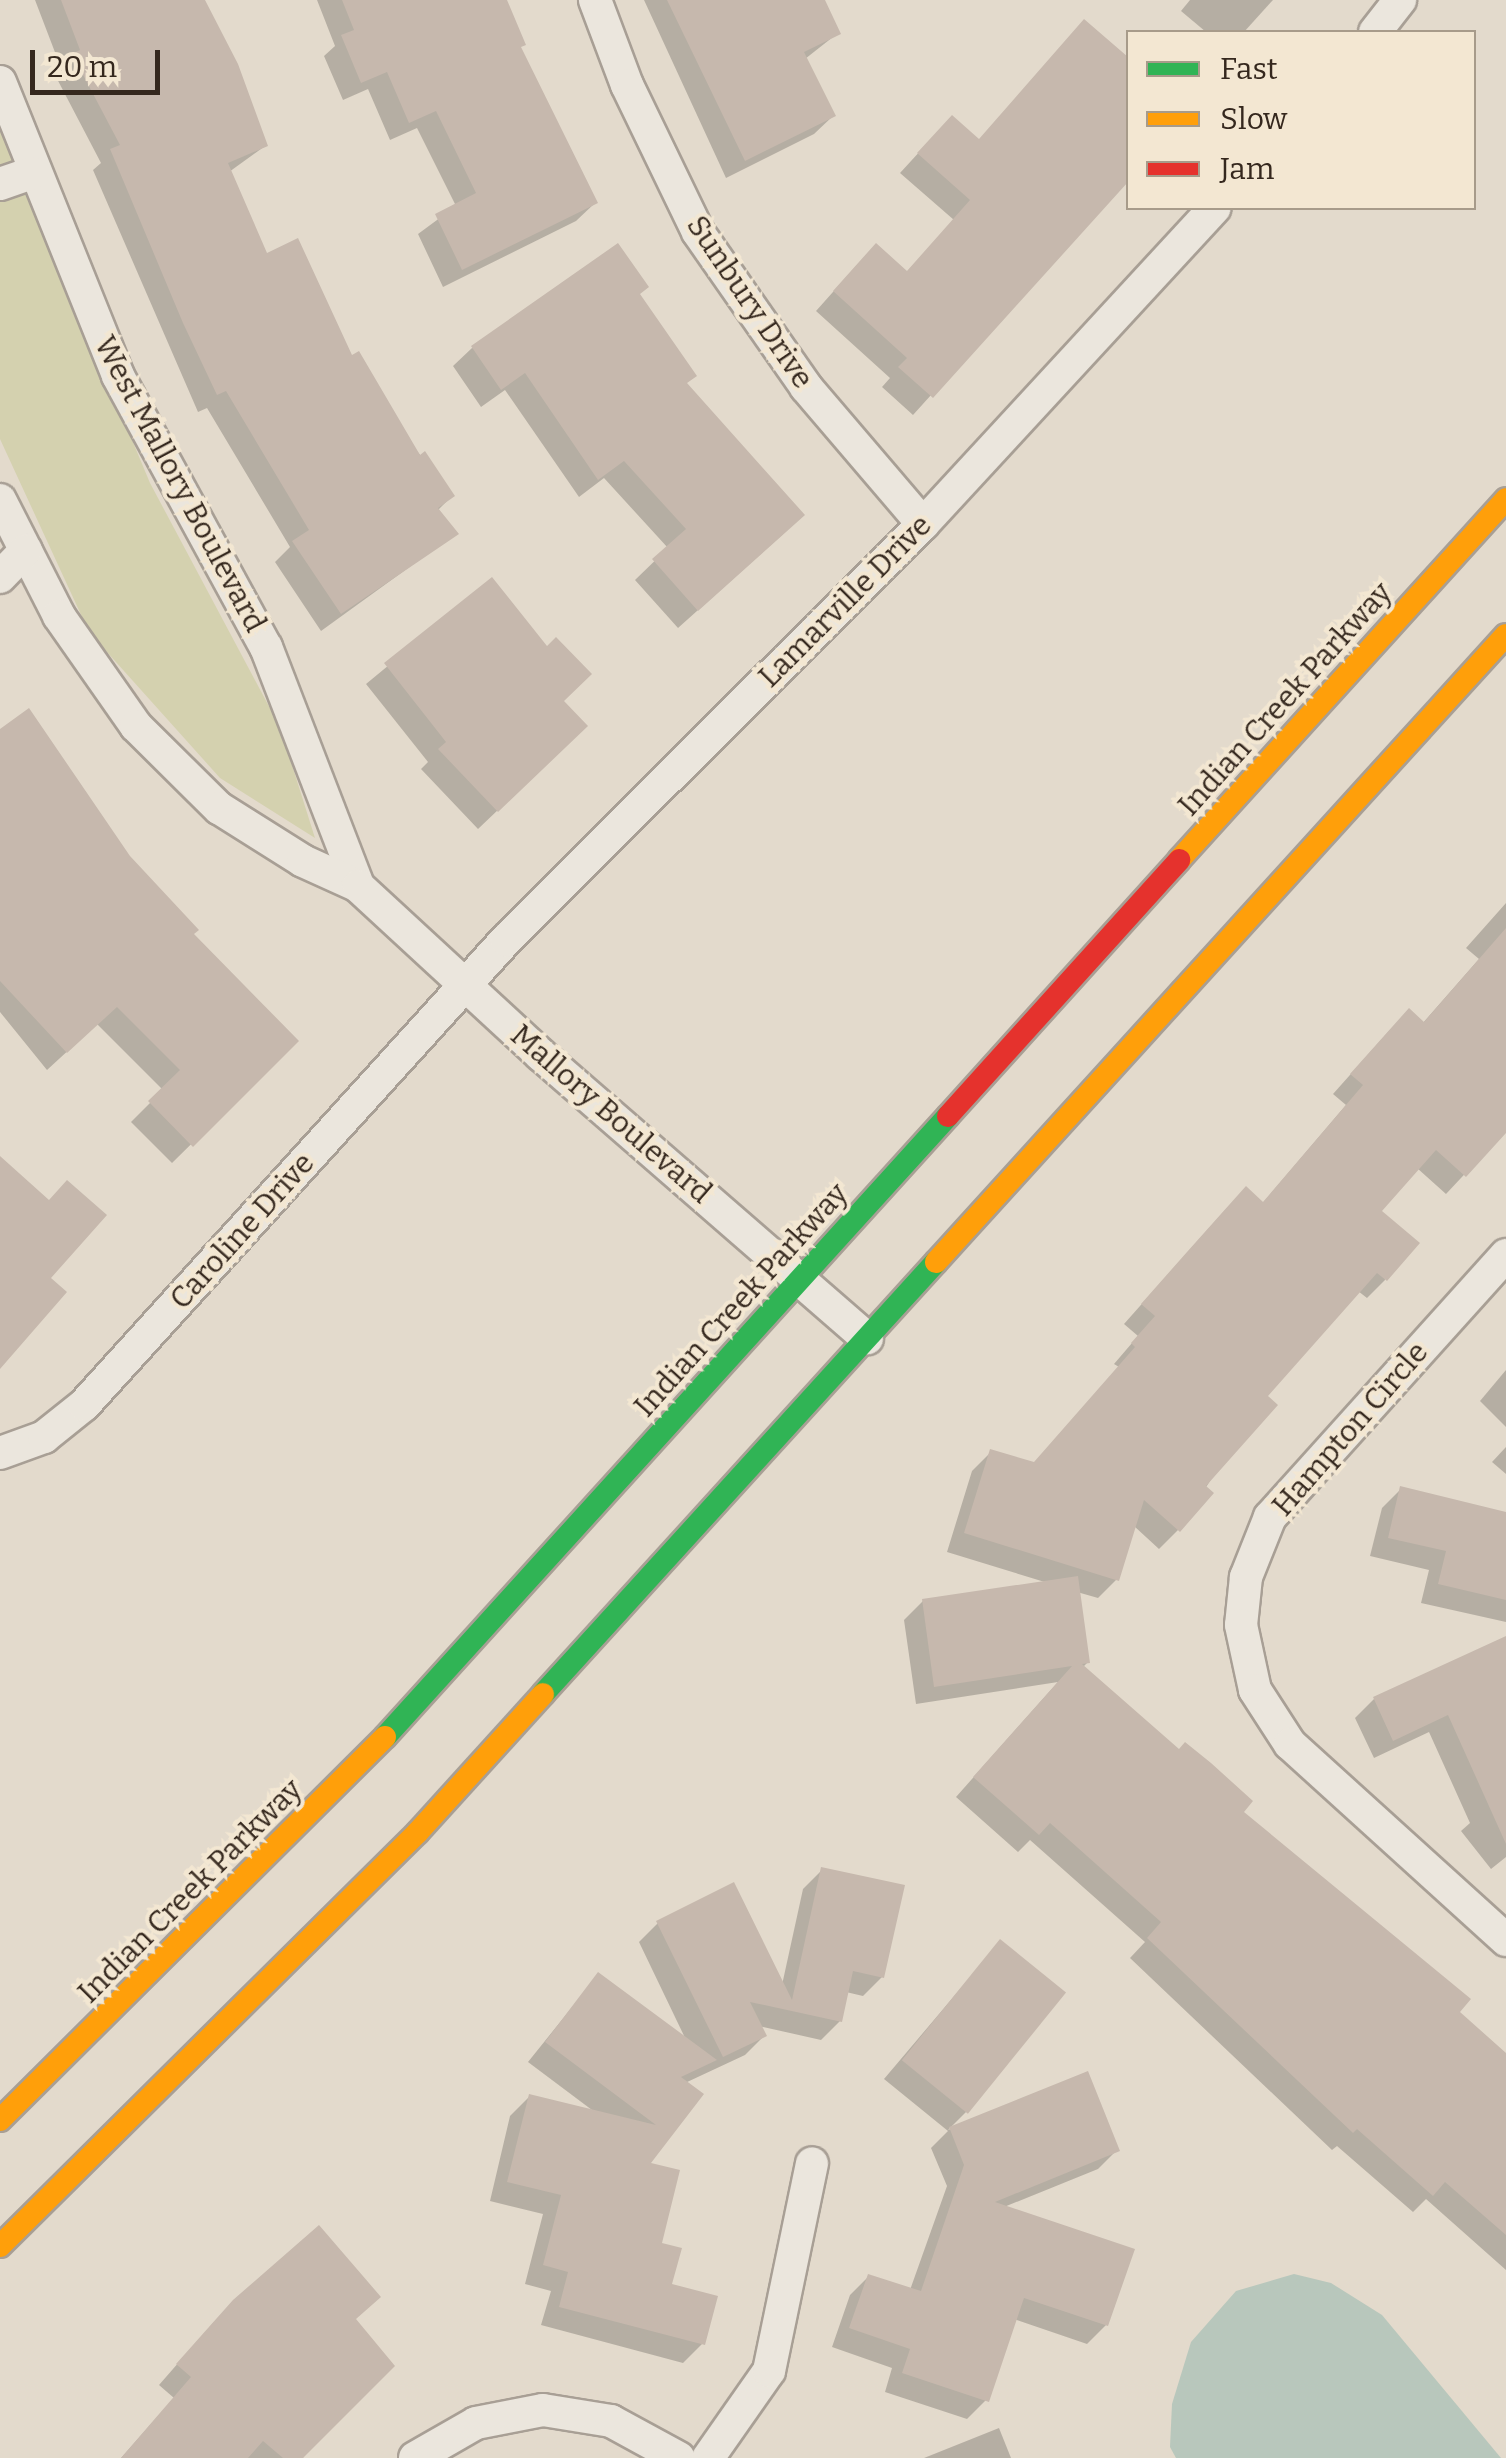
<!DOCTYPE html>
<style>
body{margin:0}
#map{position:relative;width:1506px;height:2458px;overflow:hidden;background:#e3dacc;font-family:Bitter,serif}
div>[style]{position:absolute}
.green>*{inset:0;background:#d4d1af}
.water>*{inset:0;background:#b8c7bc}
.shadow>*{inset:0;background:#0003}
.building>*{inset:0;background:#c6b8ad;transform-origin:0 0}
.roads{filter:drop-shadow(2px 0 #a89f95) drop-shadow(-2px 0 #a89f95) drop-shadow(0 2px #a89f95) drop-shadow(0 -2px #a89f95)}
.street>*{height:32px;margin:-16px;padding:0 16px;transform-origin:16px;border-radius:16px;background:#ebe6dd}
.fast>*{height:22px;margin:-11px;padding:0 11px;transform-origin:11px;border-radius:11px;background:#30b455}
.slow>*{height:22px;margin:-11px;padding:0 11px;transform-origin:11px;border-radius:11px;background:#ff9f0a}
.jam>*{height:22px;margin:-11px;padding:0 11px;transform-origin:11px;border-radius:11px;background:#e5322d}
span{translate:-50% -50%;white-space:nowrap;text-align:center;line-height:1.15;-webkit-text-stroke:8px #f3e7d2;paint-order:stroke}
.street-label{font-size:30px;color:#35281e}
.legend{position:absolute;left:1126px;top:30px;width:350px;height:180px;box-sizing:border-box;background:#f3e7d2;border:2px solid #a79b8a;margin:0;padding:12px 18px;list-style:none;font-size:30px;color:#35281e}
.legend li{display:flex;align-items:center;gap:20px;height:50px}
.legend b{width:50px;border:2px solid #a79b8a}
.scale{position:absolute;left:30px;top:50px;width:130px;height:45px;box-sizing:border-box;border:5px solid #35281e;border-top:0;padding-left:12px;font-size:30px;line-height:35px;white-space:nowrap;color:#35281e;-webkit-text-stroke:8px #f3e7d2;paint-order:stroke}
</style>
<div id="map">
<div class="green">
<i style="clip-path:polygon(0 123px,150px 483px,280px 727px,315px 838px,220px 778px,89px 632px,0 439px)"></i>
</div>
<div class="water">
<i style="clip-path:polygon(1294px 2274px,1331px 2283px,1382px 2315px,1501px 2458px,1176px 2458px,1170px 2447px,1172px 2404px,1191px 2342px,1236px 2291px)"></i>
</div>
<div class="shadow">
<i style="clip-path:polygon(35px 0,202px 0,265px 146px,229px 172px,265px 256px,452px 496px,437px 511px,455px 534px,321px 631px,275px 562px,290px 547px,207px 408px,198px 412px,93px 170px,101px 163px,55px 75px,61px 68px)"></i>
<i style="clip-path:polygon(317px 0,504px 0,519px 48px,595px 203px,576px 221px,443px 287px,418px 234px,456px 206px,417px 128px,390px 140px,368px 89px,343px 100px,324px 56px,335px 46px)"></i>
<i style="clip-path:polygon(644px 0,822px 0,838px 33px,805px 59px,833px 116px,814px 134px,726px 178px)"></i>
<i style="clip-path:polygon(1190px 0,1273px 0,1244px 32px,1206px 32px,1181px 11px)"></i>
<i style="clip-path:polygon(1084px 22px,1128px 61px,1128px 177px,913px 415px,882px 387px,890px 378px,816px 311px,857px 265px,906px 273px,954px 220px,900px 173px,933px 137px,978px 142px)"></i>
<i style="clip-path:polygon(472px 348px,685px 384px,783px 534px,678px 628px,635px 580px,668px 548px,604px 478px,579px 497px,505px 390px,481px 407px,453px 366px)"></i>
<i style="clip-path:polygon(492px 580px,561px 701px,566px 745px,478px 829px,421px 769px,428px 762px,366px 684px)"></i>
<i style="clip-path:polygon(0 732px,128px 858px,191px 935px,296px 1041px,172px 1163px,131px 1122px,163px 1090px,97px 1024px,47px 1070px,0 1012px)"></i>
<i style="clip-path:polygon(1506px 903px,1506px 1130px,1446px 1194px,1417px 1168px,1379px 1211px,1385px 1280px,1367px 1298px,1358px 1291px,1265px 1397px,1178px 1530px,1159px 1549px,1134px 1526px,1117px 1579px,1098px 1598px,1077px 1592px,1088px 1662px,1082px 1668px,1506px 2056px,1506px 2270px,1426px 2199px,1413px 2212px,1337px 2146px,1332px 2150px,1130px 1958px,1145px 1942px,1030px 1840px,1018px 1852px,956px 1797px,1058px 1682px,916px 1704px,904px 1620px,923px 1601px,1048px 1583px,947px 1552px,972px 1471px,991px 1452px,1033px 1465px,1119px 1367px,1114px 1364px,1138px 1336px,1124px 1324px,1227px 1208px,1262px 1204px,1346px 1105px,1333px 1094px,1390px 1030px,1422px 1024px,1479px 959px,1466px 948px)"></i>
<i style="clip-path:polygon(1506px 1370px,1506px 1427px,1480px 1401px)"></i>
<i style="clip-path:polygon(1506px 1447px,1506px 1474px,1492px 1462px)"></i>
<i style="clip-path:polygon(1401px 1489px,1506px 1514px,1506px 1622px,1421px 1603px,1429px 1570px,1370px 1556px,1382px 1508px)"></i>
<i style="clip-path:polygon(1506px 1639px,1506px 1857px,1491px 1869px,1461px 1831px,1470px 1823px,1429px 1732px,1374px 1758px,1355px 1718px,1374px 1699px)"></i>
<i style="clip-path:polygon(822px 1870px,882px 1977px,863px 1996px,846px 1992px,840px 2021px,821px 2040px,759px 2026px,764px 2036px,745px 2055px,685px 2083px,647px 2165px,669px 2286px,702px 2344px,683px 2363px,541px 2325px,551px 2291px,525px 2284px,543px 2214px,490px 2201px,510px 2116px,529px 2097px,596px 2113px,528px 2062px,598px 1975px,687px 2042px,639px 1942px,658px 1923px,782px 1985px,803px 1889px)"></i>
<i style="clip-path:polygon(1000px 1942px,966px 2112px,948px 2130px,1086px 2074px,1117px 2150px,1098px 2169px,1004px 2207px,1106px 2325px,1087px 2344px,1014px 2319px,986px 2400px,967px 2419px,885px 2392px,892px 2368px,832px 2347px,850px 2295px,869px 2276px,910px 2290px,947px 2186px,931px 2148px,948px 2131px,884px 2079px)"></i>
<i style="clip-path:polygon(353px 2320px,303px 2458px,121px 2458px,174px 2398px,159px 2385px,214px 2322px)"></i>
<i style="clip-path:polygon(999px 2428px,1011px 2458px,924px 2458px)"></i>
</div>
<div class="building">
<i style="clip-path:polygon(61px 0,205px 0,238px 64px,268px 146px,228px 163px,267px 253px,298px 238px,352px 355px,359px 351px,420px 455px,425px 451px,455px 496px,438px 508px,459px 534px,341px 614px,292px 541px,309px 530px,226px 391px,217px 395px,183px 323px,110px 149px,120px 145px,72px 54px,80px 50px)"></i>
<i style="clip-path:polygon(342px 0,507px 0,526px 45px,521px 47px,598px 203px,462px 270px,435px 214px,476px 193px,436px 111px,409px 123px,387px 72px,361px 83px,341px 35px,354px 30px)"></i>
<i style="clip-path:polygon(667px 0,825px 0,841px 34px,804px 52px,836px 116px,745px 161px)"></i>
<i style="clip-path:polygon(1084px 19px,1128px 57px,1128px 182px,933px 398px,898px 367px,907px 358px,833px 291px,876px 243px,907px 271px,970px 200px,917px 153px,952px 115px,979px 139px)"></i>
<i style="clip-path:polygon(618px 243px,649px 287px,640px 294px,697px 376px,687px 383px,805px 515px,698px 611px,652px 559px,686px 529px,624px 461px,598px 480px,525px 373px,501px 390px,471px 346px)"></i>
<i style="clip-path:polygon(492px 577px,547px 646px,556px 637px,592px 674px,564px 701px,588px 726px,498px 812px,438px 749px,446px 742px,384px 663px)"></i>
<i style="clip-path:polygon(29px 708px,130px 856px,199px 930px,194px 934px,299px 1041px,193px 1147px,148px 1101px,180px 1070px,117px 1007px,67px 1053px,0 981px,0 729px)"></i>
<i style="clip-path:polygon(1506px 928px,1506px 1133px,1466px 1177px,1436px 1150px,1382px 1211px,1420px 1243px,1387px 1281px,1377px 1273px,1268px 1396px,1278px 1405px,1206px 1486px,1214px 1493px,1180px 1532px,1144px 1500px,1119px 1581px,964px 1533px,990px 1449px,1034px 1462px,1135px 1347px,1131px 1343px,1155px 1316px,1141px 1304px,1187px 1252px,1246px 1186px,1263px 1202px,1363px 1085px,1350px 1074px,1409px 1008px,1424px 1022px)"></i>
<i style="clip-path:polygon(0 1156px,49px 1200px,67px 1180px,107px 1215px,51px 1278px,67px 1292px,0 1369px)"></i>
<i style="clip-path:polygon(1400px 1486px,1506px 1512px,1506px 1600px,1438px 1584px,1446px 1551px,1388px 1538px)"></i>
<i style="clip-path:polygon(1078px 1576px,1090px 1663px,1082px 1664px,1179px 1749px,1185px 1742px,1211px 1763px,1253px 1801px,1244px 1812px,1471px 1999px,1460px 2012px,1506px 2053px,1506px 2235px,1445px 2182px,1433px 2196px,1357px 2129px,1353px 2133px,1147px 1938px,1161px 1922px,1050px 1823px,1039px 1835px,973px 1777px,1072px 1666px,934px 1687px,922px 1599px)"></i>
<i style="clip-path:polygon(1506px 1636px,1506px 1844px,1448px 1715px,1393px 1741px,1373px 1697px)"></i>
<i style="clip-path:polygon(821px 1867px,905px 1885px,884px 1978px,853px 1971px,842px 2022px,750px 2002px,767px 2036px,723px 2057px,656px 1921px,734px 1882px,792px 2000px)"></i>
<i style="left:1000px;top:1939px;width:85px;height:156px;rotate:39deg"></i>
<i style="clip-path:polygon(598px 1972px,717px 2060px,681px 2077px,704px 2094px,651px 2163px,680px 2170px,662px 2243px,682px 2248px,672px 2284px,718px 2296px,705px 2345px,559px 2307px,568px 2272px,543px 2265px,561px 2195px,507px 2182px,529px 2094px,656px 2125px,545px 2042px)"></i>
<i style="clip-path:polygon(1088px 2071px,1120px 2151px,995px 2202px,1135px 2249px,1108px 2326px,1024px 2298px,989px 2402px,902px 2373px,910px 2349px,849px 2328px,868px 2274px,921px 2291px,964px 2165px,949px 2127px)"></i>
<i style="clip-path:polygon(319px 2225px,381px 2297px,356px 2319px,395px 2366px,303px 2458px,283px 2458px,263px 2441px,248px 2458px,121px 2458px,191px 2377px,176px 2364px,233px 2300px)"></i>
</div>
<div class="roads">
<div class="street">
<i style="left:595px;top:0;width:91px;rotate:69.4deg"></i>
<i style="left:627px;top:85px;width:163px;rotate:64.2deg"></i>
<i style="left:698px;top:232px;width:189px;rotate:55.1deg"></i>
<i style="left:806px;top:387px;width:180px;rotate:49.5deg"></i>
<i style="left:1375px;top:32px;width:41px;rotate:-52deg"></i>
<i style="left:0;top:82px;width:317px;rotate:68.1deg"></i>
<i style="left:118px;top:376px;width:309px;rotate:61.4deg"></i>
<i style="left:266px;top:647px;width:256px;rotate:68.9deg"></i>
<i style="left:0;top:184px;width:34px;rotate:-19deg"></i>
<i style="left:0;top:500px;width:130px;rotate:63deg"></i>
<i style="left:59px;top:616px;width:134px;rotate:55deg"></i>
<i style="left:136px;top:726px;width:117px;rotate:44.7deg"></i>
<i style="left:219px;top:808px;width:99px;rotate:32.2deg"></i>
<i style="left:303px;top:861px;width:60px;rotate:24.4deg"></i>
<i style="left:358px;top:886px;width:249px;rotate:42.7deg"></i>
<i style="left:541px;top:1055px;width:432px;rotate:41deg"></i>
<i style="left:0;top:577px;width:37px;rotate:-46deg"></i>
<i style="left:1506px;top:1255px;width:353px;rotate:132deg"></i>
<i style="left:1270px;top:1517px;width:65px;rotate:111.8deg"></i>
<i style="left:1246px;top:1577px;width:48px;rotate:95.9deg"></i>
<i style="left:1241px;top:1625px;width:66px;rotate:77.8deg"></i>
<i style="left:1255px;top:1690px;width:64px;rotate:57.1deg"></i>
<i style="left:1290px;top:1744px;width:292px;rotate:42.2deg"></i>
<i style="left:0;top:1453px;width:47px;rotate:-20deg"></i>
<i style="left:44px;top:1437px;width:51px;rotate:-38.7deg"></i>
<i style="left:84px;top:1405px;width:628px;rotate:-47.78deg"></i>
<i style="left:506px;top:940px;width:589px;rotate:-44.93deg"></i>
<i style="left:923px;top:524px;width:430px;rotate:-47.3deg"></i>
<i style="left:415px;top:2458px;width:70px;rotate:-29.8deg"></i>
<i style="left:476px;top:2423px;width:68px;rotate:-11deg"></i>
<i style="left:543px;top:2410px;width:69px;rotate:9.2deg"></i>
<i style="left:611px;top:2421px;width:77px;rotate:28.6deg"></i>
<i style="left:708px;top:2458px;width:106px;rotate:-55deg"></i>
<i style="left:769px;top:2371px;width:212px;rotate:-78.3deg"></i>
</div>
<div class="fast">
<i style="left:543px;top:1694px;width:584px;rotate:-47.71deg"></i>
<i style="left:385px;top:1737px;width:838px;rotate:-47.8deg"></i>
</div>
<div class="slow">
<i style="left:1179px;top:860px;width:487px;rotate:-47.8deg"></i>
<i style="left:936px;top:1262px;width:847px;rotate:-47.73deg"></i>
<i style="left:0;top:2120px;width:543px;rotate:-44.85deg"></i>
<i style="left:0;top:2246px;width:588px;rotate:-44.72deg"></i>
<i style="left:418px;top:1832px;width:186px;rotate:-47.8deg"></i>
</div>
<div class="jam">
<i style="left:948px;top:1116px;width:345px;rotate:-47.9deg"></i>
</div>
</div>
<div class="street-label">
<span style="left:750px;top:302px;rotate:56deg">Sunbury Drive</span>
<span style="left:180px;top:484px;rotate:62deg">West Mallory Boulevard</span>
<span style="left:845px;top:601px;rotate:-45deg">Lamarville Drive</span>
<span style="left:1285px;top:699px;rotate:-48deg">Indian Creek Parkway</span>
<span style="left:611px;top:1114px;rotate:41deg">Mallory Boulevard</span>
<span style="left:242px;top:1231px;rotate:-48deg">Caroline Drive</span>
<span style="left:741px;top:1300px;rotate:-48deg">Indian Creek Parkway</span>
<span style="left:1350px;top:1429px;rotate:-49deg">Hampton Circle</span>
<span style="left:190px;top:1891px;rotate:-45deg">Indian Creek Parkway</span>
</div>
<ul class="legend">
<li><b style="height:12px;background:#30b455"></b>Fast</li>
<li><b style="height:12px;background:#ff9f0a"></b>Slow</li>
<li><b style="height:12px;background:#e5322d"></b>Jam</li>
</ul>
<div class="scale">20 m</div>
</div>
